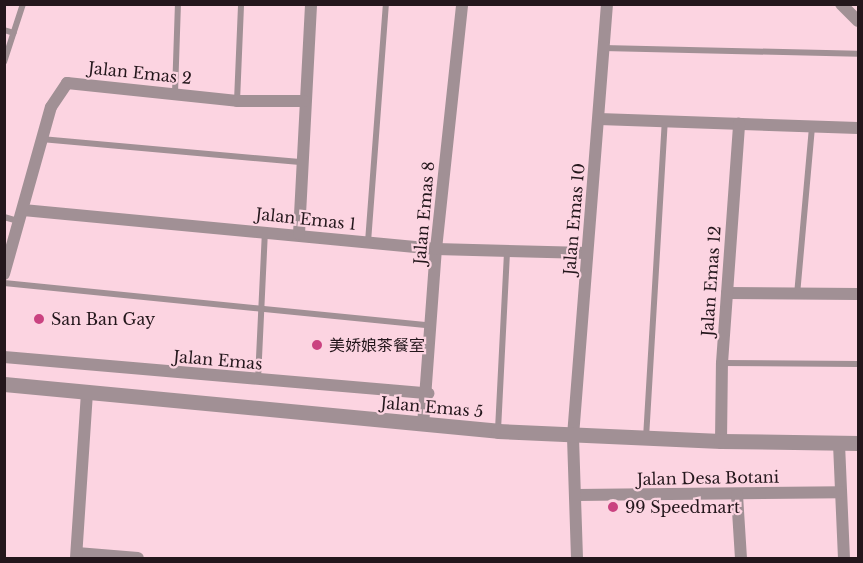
<!DOCTYPE html>
<meta charset="utf-8">
<style>
body{margin:0}
#map{position:relative;width:863px;height:563px;overflow:hidden;background:#fcd4e1;font-family:"Libre Baskerville","Noto Sans SC",serif}
div>[style]{position:absolute}
.service>*{height:6px;margin:-3px;padding:0 3px;transform-origin:3px;border-radius:3px;background:#a19095}
.minor>*{height:12px;margin:-6px;padding:0 6px;transform-origin:6px;border-radius:6px;background:#a19095}
.tertiary>*{height:15px;margin:-7.5px;padding:0 7.5px;transform-origin:7.5px;border-radius:7.5px;background:#a19095}
.dots>*{width:16px;height:16px;translate:-50% -50%;box-sizing:border-box;border:3px solid #fcd4e1;border-radius:50%}
span{translate:-50% -50%;white-space:nowrap;text-align:center;line-height:1.15;-webkit-text-stroke:4.5px #fcd4e1;paint-order:stroke}
.street-label{font-size:16px;color:#24171c}
.poi-label{font-size:16px;color:#24171c}
.left{translate:0 -50%;text-align:left}
.frame{position:absolute;inset:0;border:6px solid #24171c;pointer-events:none}
</style>
<div id="map">
<div class="service">
<i style="left:4px;top:30px;width:10px;rotate:17deg"></i>
<i style="left:603px;top:48px;width:255px;rotate:1.3deg"></i>
<i style="left:4px;top:62px;width:61px;rotate:-71.9deg"></i>
<i style="left:175px;top:93px;width:89px;rotate:-88.1deg"></i>
<i style="left:237px;top:101px;width:97px;rotate:-87.6deg"></i>
<i style="left:41px;top:139px;width:260px;rotate:5.1deg"></i>
<i style="left:4px;top:217px;width:15px;rotate:16deg"></i>
<i style="left:368px;top:242px;width:239px;rotate:-85.7deg"></i>
<i style="left:4px;top:283px;width:431px;rotate:5.7deg"></i>
<i style="left:797px;top:295px;width:170px;rotate:-84.9deg"></i>
<i style="left:722px;top:363px;width:136px;rotate:0.4deg"></i>
<i style="left:258px;top:379px;width:148px;rotate:-87.3deg"></i>
<i style="left:498px;top:430px;width:178px;rotate:-87.1deg"></i>
<i style="left:646px;top:438px;width:317px;rotate:-86.6deg"></i>
</div>
<div class="minor">
<i style="left:841px;top:4px;width:24px;rotate:45deg"></i>
<i style="left:599px;top:119px;width:259px;rotate:2deg"></i>
<i style="left:23px;top:210px;width:415px;rotate:5.4deg"></i>
<i style="left:436px;top:249px;width:151px;rotate:1.5deg"></i>
<i style="left:299px;top:234px;width:230px;rotate:-87deg"></i>
<i style="left:4px;top:274px;width:173px;rotate:-74.3deg"></i>
<i style="left:51px;top:107px;width:29px;rotate:-56deg"></i>
<i style="left:67px;top:83px;width:171px;rotate:6deg"></i>
<i style="left:237px;top:101px;width:67px"></i>
<i style="left:727px;top:293px;width:131px;rotate:0.4deg"></i>
<i style="left:4px;top:357px;width:426px;rotate:4.9deg"></i>
<i style="left:423px;top:425px;width:176px;rotate:-85.8deg"></i>
<i style="left:436px;top:249px;width:246px;rotate:-83.9deg"></i>
<i style="left:721px;top:441px;width:78px;rotate:-89.3deg"></i>
<i style="left:722px;top:363px;width:240px;rotate:-85.9deg"></i>
<i style="left:839px;top:444px;width:114px;rotate:87.5deg"></i>
<i style="left:576px;top:495px;width:265px;rotate:-0.6deg"></i>
<i style="left:737px;top:495px;width:63px;rotate:86.4deg"></i>
<i style="left:77px;top:553px;width:61px;rotate:4.7deg"></i>
<i style="left:76px;top:558px;width:164px;rotate:-86.2deg"></i>
<i style="left:577px;top:558px;width:122px;rotate:-91.9deg"></i>
<i style="left:573px;top:436px;width:433px;rotate:-85.5deg"></i>
</div>
<div class="tertiary">
<i style="left:4px;top:384px;width:496px;rotate:5.4deg"></i>
<i style="left:498px;top:431px;width:223px;rotate:2.6deg"></i>
<i style="left:721px;top:441px;width:137px;rotate:0.8deg"></i>
</div>
<div class="dots">
<i style="left:39px;top:319px;background:#ca4280"></i>
<i style="left:317px;top:345px;background:#ca4280"></i>
<i style="left:613px;top:507px;background:#ca4280"></i>
</div>
<div class="street-label">
<span style="left:140px;top:73px;rotate:6deg">Jalan Emas 2</span>
<span style="left:424px;top:213px;rotate:-85deg">Jalan Emas 8</span>
<span style="left:306px;top:219px;rotate:6deg">Jalan Emas 1</span>
<span style="left:574px;top:219px;rotate:-85deg">Jalan Emas 10</span>
<span style="left:711px;top:281px;rotate:-86deg">Jalan Emas 12</span>
<span style="left:218px;top:360px;rotate:5deg">Jalan Emas</span>
<span style="left:432px;top:407px;rotate:5deg">Jalan Emas 5</span>
<span style="left:708px;top:478px;rotate:-1deg">Jalan Desa Botani</span>
</div>
<div class="poi-label">
<span class="left" style="left:51px;top:319px">San Ban Gay</span>
<span class="left" style="left:329px;top:345px">美娇娘茶餐室</span>
<span class="left" style="left:625px;top:507px">99 Speedmart</span>
</div>
<div class="frame"></div>
</div>
